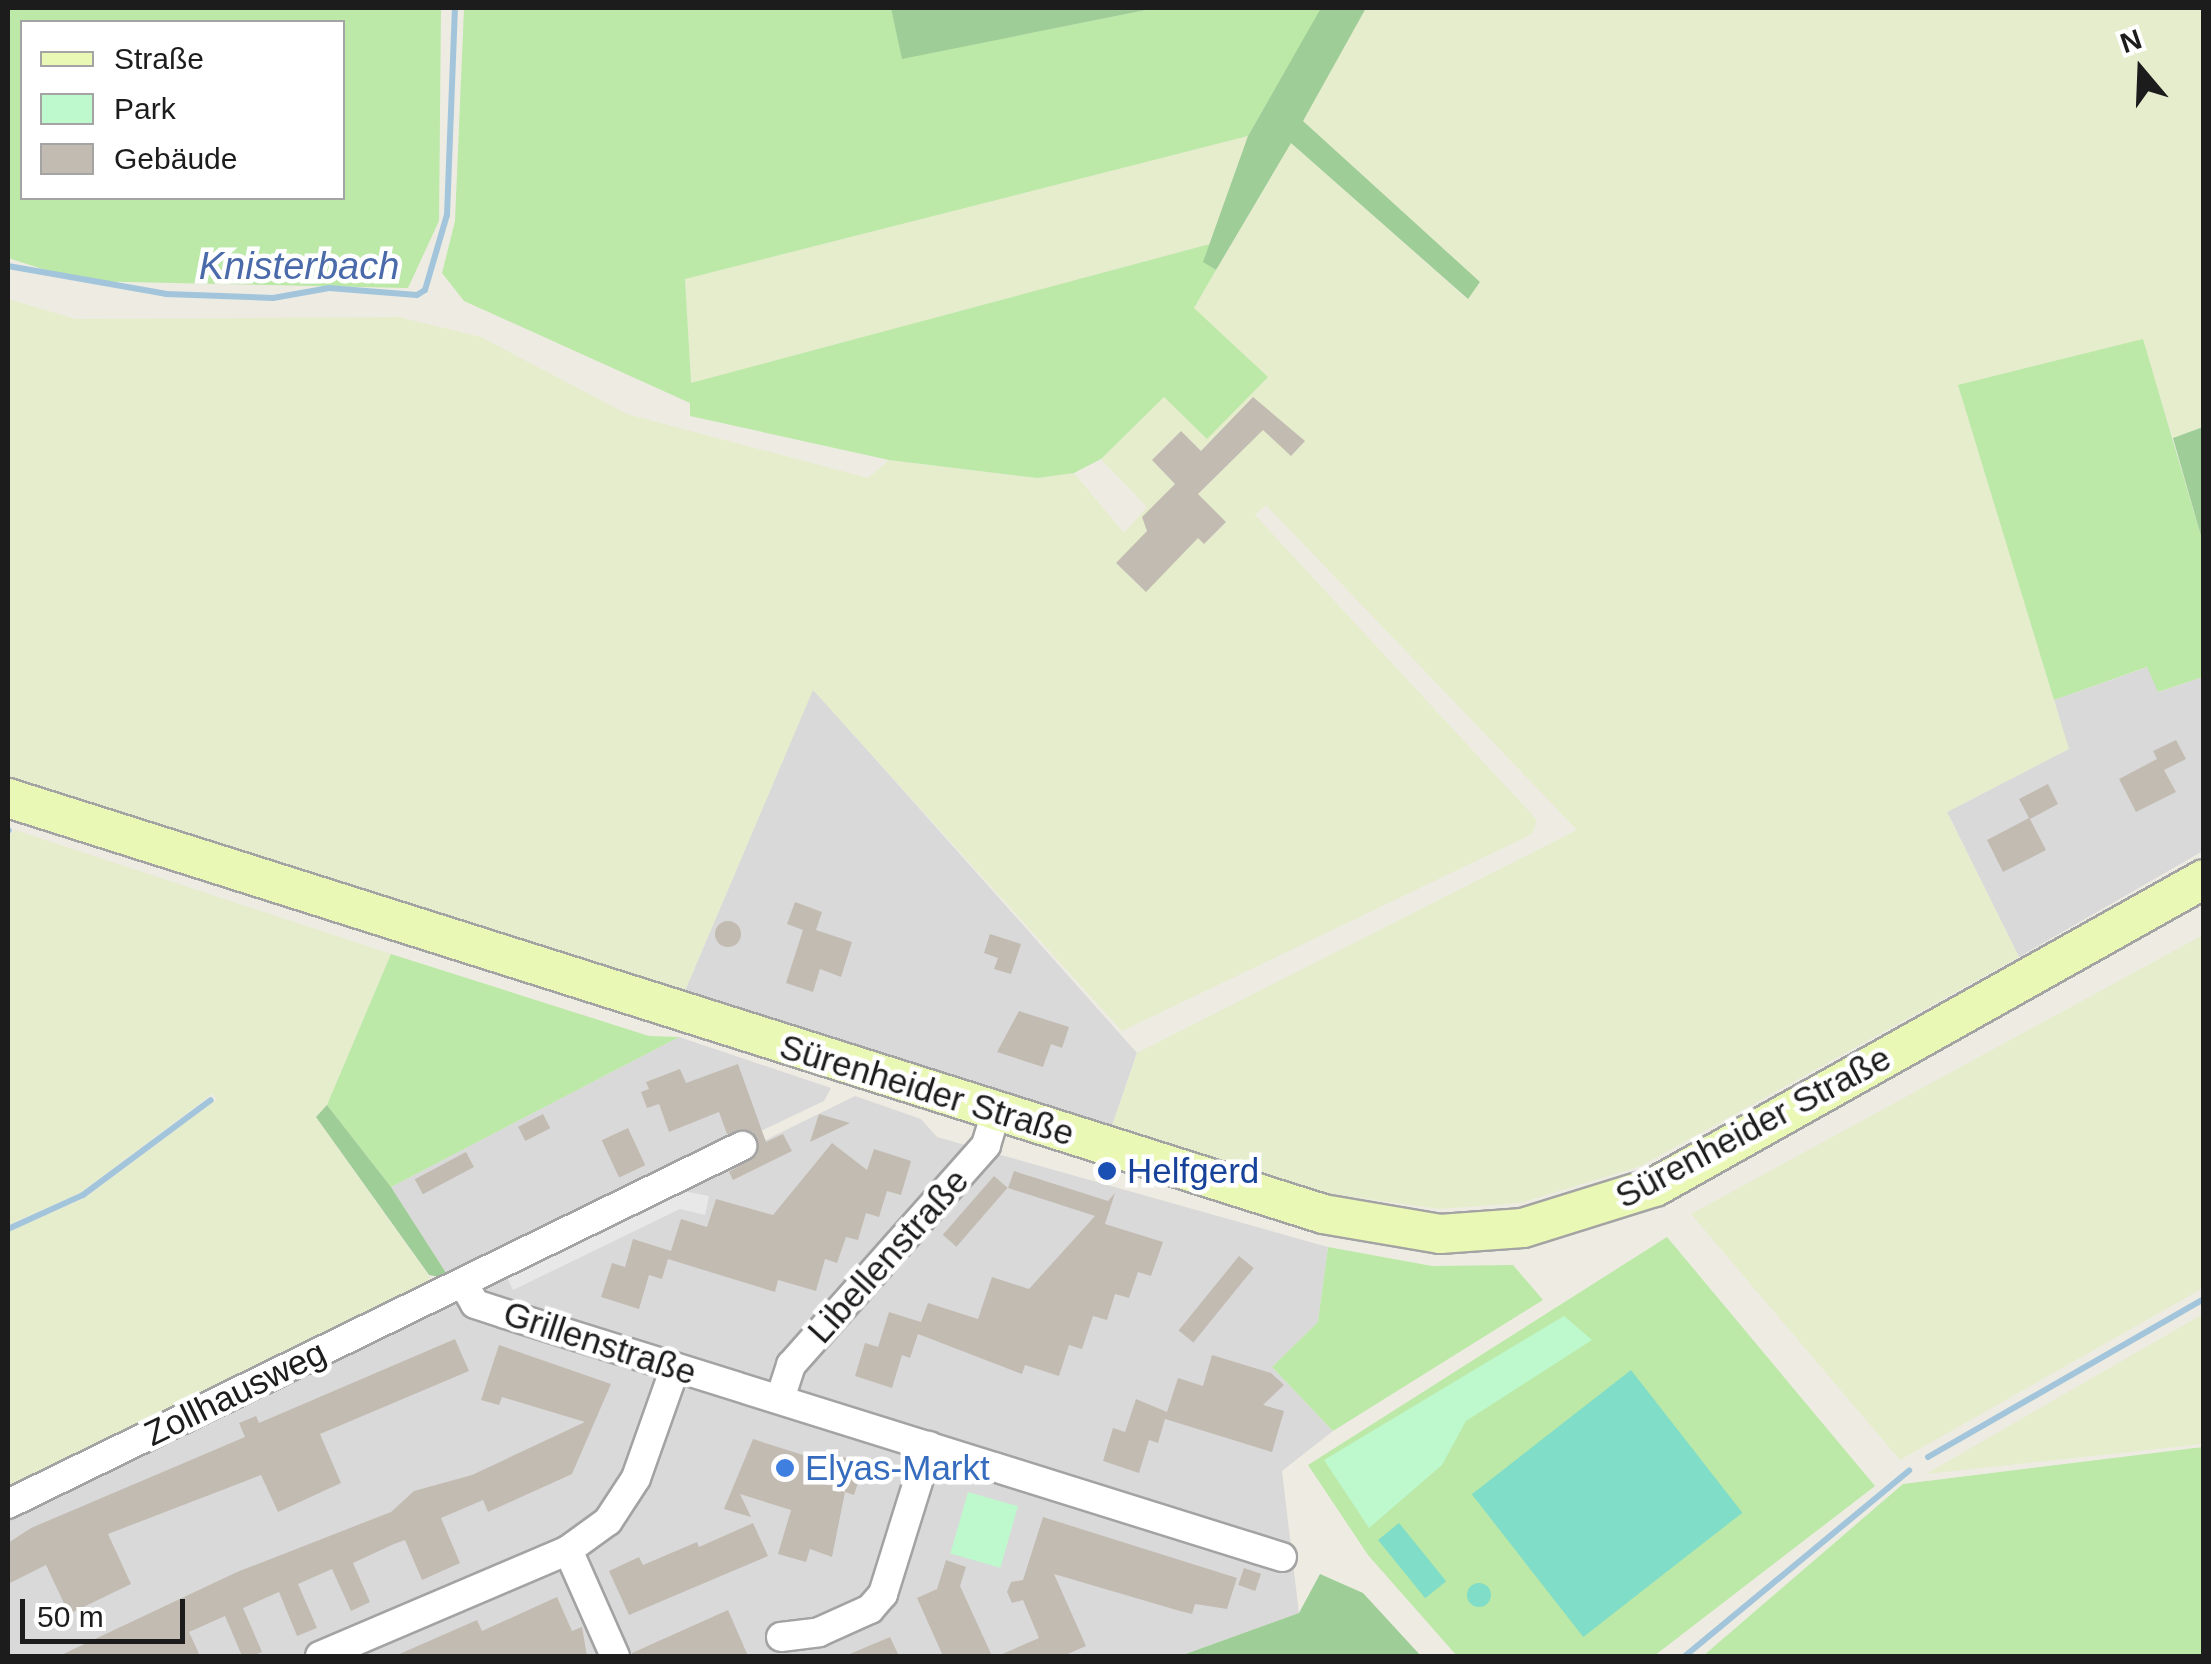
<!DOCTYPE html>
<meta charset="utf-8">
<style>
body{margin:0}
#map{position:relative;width:2211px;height:1664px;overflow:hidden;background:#eeece2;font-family:Arial,sans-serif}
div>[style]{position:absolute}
.residential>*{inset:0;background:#dad9d9}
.farmland>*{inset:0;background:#e5edcd}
.grass>*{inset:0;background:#bce8a8}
.forest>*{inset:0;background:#9ecd97}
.park>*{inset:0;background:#bef8cd;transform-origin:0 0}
.pitch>*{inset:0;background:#80ddc8;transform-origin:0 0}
.round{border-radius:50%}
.parking>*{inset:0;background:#e8e8e8}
.stream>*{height:6px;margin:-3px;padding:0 3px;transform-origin:3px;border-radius:3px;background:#a2c5db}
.building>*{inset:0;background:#c2bbb2;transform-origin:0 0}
.roads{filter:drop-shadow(2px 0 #a3a3a3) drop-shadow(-2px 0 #a3a3a3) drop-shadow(0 2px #a3a3a3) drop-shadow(0 -2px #a3a3a3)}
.minor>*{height:28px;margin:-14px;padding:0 14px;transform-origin:14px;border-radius:14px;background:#fff}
.secondary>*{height:38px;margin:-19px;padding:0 19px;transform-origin:19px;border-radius:19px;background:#eaf8b5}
.dots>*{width:28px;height:28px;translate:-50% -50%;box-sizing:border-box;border:5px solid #fff;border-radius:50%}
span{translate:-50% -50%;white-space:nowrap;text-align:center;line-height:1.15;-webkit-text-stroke:9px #fff;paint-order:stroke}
.street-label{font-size:35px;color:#1c1c1c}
.transit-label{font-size:35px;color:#164399}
.left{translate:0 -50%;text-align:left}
.shop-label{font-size:35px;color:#366cbe}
.water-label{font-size:38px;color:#4a6aaa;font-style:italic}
.frame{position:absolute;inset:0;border:10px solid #1c1c1c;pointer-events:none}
.legend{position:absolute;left:20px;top:20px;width:325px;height:180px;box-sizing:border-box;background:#fff;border:2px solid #a4a4a4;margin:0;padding:12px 18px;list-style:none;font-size:30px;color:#1c1c1c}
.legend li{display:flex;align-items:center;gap:20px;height:50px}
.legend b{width:50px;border:2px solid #a4a4a4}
.north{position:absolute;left:2091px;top:20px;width:100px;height:100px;-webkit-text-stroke:8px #fff;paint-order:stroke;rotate:341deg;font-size:28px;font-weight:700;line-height:40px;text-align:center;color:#1c1c1c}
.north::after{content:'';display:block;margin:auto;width:35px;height:45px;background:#1c1c1c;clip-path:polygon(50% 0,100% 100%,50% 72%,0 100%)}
.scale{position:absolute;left:20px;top:1599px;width:165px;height:45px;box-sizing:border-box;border:5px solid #1c1c1c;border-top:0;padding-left:12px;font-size:30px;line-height:35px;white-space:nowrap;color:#1c1c1c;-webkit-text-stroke:8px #fff;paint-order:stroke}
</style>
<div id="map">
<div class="residential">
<i style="clip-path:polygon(2148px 667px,2159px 692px,2203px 677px,2203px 851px,2019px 957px,1947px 812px,2068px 749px,2054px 700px)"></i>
<i style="clip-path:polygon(813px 689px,1137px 1053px,1111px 1129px,684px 993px)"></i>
<i style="clip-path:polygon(679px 1037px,831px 1088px,824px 1101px,450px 1279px,391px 1187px)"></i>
<i style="clip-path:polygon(855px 1096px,921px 1119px,937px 1137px,1328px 1247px,1318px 1322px,1272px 1367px,1333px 1431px,1282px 1471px,1299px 1613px,1180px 1656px,8px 1656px,8px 1517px,442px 1309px,488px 1277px)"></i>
</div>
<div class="farmland">
<i style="clip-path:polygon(1366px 8px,2203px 8px,2203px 427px,2173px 438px,2142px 340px,1959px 386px,2069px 749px,1947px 812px,2019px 957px,1641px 1166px,1520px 1203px,1440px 1209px,1325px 1193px,1111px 1129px,1137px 1053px,1577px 830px,1266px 505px,1255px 515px,1537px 820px,1532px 834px,1122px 1031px,813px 690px,684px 993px,8px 776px,8px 299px,76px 319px,399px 317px,481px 337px,627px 414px,868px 478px,889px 460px,1036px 478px,1074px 473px,1124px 533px,1147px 507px,1101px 459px,1164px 397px,1206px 438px,1194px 308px,1291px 142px,1467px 299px,1480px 283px,1302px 121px)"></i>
<i style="clip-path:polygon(1248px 136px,1210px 244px,690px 384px,685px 278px)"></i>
<i style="clip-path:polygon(15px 830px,391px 954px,327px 1105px,316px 1117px,435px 1285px,8px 1490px,8px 1232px,85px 1198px,217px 1099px,212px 1094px,80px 1193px,8px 1225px,8px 837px)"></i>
<i style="clip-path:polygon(2203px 935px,2203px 1288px,1900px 1460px,1691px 1214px)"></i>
<i style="clip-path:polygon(2203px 1314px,2203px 1444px,1926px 1474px)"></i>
</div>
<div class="grass">
<i style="clip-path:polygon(evenodd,8px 8px,441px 8px,439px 221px,408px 288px,80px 281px,8px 258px,8px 8px,342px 22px,342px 198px,22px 198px,22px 22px,342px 22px)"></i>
<i style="clip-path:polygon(464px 8px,891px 8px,903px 58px,1156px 8px,1322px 8px,1248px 136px,685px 279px,691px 383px,1210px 244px,1204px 262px,1216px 270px,1194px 308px,1268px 377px,1207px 439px,1164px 397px,1101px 459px,1074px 473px,1037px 478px,889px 460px,690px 416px,690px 403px,464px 301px,442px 273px,455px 221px)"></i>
<i style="clip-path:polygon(2143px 339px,2203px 543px,2203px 677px,2158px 692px,2147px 667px,2054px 700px,1958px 385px)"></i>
<i style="clip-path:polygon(391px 954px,649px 1036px,679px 1037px,391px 1187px,327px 1105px)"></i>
<i style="clip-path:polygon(1667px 1237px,1875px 1486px,1654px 1656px,1457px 1656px,1368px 1555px,1308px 1465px)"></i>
<i style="clip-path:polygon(1328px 1247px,1432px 1266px,1513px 1265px,1543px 1300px,1333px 1431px,1272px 1367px,1318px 1322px)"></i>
<i style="clip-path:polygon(2203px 1447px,2203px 1656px,1703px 1656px,1903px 1484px)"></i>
</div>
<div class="forest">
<i style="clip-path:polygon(891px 8px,1156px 8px,902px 59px)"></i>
<i style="clip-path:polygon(1321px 8px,1366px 8px,1303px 121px,1480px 282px,1468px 299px,1291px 143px,1216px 270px,1203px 262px,1248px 136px)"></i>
<i style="clip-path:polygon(2203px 427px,2204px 427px,2203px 543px,2173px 438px)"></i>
<i style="clip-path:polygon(327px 1105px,391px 1187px,450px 1279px,429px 1275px,316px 1117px)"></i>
<i style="clip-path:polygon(1320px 1574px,1363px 1593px,1421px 1656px,1180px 1656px,1299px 1613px)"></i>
</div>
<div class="park">
<i style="clip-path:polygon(1564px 1316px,1592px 1340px,1466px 1421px,1442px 1465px,1369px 1528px,1324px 1460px)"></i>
<i style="left:968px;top:1492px;width:52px;height:64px;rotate:16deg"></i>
</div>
<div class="pitch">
<i style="left:1631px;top:1370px;width:181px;height:202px;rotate:52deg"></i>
<i style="left:1399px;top:1523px;width:75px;height:27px;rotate:51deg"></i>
<i class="round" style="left:1467px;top:1583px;width:24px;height:24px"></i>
</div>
<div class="parking">
<i style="clip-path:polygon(673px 1189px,709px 1196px,705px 1215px,680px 1209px,513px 1290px,504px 1271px)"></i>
</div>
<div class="stream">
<i style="left:8px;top:266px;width:160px;rotate:10deg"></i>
<i style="left:166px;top:294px;width:107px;rotate:2.1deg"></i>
<i style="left:273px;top:298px;width:57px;rotate:-10.1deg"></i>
<i style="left:329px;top:288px;width:88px;rotate:4.5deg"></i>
<i style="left:417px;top:295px;width:9px;rotate:-32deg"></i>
<i style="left:425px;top:290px;width:78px;rotate:-73.7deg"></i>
<i style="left:447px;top:215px;width:207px;rotate:-87.8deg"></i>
<i style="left:8px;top:831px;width:1px;rotate:-45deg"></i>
<i style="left:8px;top:1229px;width:82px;rotate:-24.4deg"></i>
<i style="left:83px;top:1195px;width:159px;rotate:-36.6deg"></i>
<i style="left:1928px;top:1457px;width:318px;rotate:-29.8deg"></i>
<i style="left:1685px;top:1656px;width:291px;rotate:-39.6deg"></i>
</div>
<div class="building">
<i style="clip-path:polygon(1253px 397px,1305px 441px,1291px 456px,1263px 430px,1198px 494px,1226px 522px,1204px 544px,1198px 538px,1146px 592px,1116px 563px,1147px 531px,1142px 517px,1175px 484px,1152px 460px,1181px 431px,1201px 451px)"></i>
<i style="clip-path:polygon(2176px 740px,2186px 759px,2164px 770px,2176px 792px,2136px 812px,2119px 779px,2157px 759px,2153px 751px)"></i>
<i style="clip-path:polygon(2048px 784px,2058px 804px,2030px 819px,2046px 850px,2003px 872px,1987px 840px,2029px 818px,2019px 799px)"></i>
<i style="clip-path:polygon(795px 902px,822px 912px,816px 930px,852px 942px,841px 977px,820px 969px,813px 992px,786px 983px,803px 930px,787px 924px)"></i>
<i class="round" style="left:715px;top:921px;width:26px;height:26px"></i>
<i style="clip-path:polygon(990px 934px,1021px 944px,1011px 974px,994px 969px,998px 958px,984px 953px)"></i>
<i style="clip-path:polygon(1019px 1011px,1069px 1027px,1062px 1048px,1051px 1044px,1043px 1067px,997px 1052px)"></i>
<i style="clip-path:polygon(738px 1064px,766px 1142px,783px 1134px,792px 1151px,733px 1180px,729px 1172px,757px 1155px,753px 1132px,727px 1134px,719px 1112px,669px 1132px,659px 1104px,647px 1108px,641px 1092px,649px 1089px,646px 1082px,680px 1069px,686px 1083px)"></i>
<i style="left:543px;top:1114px;width:16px;height:28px;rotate:63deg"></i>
<i style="clip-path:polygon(819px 1114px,850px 1123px,810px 1142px)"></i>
<i style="left:628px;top:1128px;width:41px;height:29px;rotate:65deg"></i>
<i style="clip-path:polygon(832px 1143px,867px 1170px,874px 1149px,911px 1161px,901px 1195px,887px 1191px,879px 1217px,866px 1213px,858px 1240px,846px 1237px,837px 1263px,825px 1259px,816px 1291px,778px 1280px,775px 1292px,668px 1259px,662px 1279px,649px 1275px,639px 1309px,601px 1297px,612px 1263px,625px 1267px,633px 1239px,671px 1251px,681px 1219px,707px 1227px,716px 1199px,773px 1215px)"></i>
<i style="left:466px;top:1152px;width:17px;height:58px;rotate:62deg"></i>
<i style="clip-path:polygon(1014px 1171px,1108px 1201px,1115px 1193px,1105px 1224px,1163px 1242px,1151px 1276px,1138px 1272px,1129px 1298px,1115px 1294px,1107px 1320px,1093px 1316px,1082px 1349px,1069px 1345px,1059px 1376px,1025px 1365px,1022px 1374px,918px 1334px,910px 1358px,902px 1355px,892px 1388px,855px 1376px,865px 1343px,878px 1347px,889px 1312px,921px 1322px,928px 1303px,978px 1319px,992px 1277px,1029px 1289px,1095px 1216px,1008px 1188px)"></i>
<i style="left:994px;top:1176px;width:18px;height:78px;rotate:41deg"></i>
<i style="left:1239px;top:1256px;width:19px;height:96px;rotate:39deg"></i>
<i style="clip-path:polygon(455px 1339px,469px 1371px,320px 1434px,341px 1483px,278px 1512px,261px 1475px,108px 1534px,131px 1584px,69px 1614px,46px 1565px,8px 1584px,8px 1543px,31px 1528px,245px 1437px,239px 1423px,256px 1416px,259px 1423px)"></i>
<i style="clip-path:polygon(499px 1345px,611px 1384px,572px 1474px,488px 1512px,483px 1500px,441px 1518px,460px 1563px,422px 1580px,405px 1540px,394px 1544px,353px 1563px,370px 1602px,351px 1611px,332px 1569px,298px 1584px,317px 1628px,297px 1636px,279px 1592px,243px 1608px,262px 1652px,252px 1656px,242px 1656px,225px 1616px,189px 1632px,200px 1656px,59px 1656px,237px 1572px,391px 1512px,414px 1491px,472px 1475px,585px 1422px,502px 1397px,499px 1405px,481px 1400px)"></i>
<i style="clip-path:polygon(1212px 1355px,1271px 1373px,1284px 1385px,1263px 1405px,1284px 1411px,1272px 1452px,1165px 1419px,1158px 1443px,1149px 1440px,1139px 1473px,1103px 1461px,1113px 1428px,1125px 1432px,1136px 1399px,1167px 1412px,1178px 1378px,1203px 1386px)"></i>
<i style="clip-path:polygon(753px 1439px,828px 1463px,831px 1453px,864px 1464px,854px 1495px,845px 1492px,832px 1557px,810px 1549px,806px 1562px,778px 1554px,791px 1510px,740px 1494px,751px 1517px,724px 1509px)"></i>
<i style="clip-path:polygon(1043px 1517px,1237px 1578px,1227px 1609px,1195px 1604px,1192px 1614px,1180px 1611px,1054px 1574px,1086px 1646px,1063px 1656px,998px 1656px,1039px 1638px,1023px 1600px,1012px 1603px,1007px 1592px,1011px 1582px,1023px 1580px)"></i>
<i style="clip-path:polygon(753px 1523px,768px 1556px,629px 1615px,609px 1571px,639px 1557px,643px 1565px,697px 1542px,699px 1547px)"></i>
<i style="clip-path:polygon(946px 1560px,966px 1567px,960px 1586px,992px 1656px,943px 1656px,917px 1598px,937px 1589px)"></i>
<i style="left:1244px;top:1568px;width:18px;height:18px;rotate:19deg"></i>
<i style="clip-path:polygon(557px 1597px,572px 1631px,582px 1627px,587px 1656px,395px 1656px,477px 1620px,482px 1631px)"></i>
<i style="clip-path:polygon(728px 1610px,748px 1656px,632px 1656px,632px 1653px)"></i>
<i style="clip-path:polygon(890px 1637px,899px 1656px,845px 1656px)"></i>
</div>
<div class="roads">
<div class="minor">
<i style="left:463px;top:1283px;width:24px;rotate:60deg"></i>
<i style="left:475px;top:1304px;width:32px;rotate:18deg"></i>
<i style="left:505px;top:1314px;width:814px;rotate:17.37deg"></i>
<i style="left:780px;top:1399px;width:36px;rotate:-72deg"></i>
<i style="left:791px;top:1365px;width:294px;rotate:-48.4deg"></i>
<i style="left:986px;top:1145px;width:34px;rotate:-73deg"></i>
<i style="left:8px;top:1504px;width:817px;rotate:-26deg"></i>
<i style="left:568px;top:1550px;width:116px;rotate:66.1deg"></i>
<i style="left:781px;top:1637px;width:38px;rotate:-7deg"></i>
<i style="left:819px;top:1632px;width:56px;rotate:-24.3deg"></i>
<i style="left:870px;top:1609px;width:20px;rotate:-49deg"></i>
<i style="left:883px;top:1594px;width:155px;rotate:-72.7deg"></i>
<i style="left:320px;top:1656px;width:270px;rotate:-23.1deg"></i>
<i style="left:568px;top:1550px;width:49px;rotate:-35.9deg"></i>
<i style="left:608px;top:1521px;width:51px;rotate:-56.9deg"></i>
<i style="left:636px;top:1478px;width:117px;rotate:-70.5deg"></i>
</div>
<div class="secondary">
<i style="left:8px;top:798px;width:1379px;rotate:17.55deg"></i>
<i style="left:1323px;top:1214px;width:119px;rotate:9.7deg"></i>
<i style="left:1440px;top:1234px;width:83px;rotate:-4.1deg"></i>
<i style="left:1523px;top:1228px;width:138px;rotate:-17.3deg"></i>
<i style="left:1655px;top:1187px;width:629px;rotate:-29.29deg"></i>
</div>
</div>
<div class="dots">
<i style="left:1107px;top:1171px;background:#1a4fb4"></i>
<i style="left:785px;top:1468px;background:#3f7fe0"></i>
</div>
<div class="street-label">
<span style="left:927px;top:1090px;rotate:17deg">Sürenheider Straße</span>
<span style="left:1753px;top:1127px;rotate:-28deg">Sürenheider Straße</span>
<span style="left:888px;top:1256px;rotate:-48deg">Libellenstraße</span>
<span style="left:600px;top:1343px;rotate:18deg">Grillenstraße</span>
<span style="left:235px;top:1393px;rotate:-26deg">Zollhausweg</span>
</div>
<div class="transit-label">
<span class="left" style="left:1127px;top:1171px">Helfgerd</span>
</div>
<div class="shop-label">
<span class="left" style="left:805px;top:1468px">Elyas-Markt</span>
</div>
<div class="water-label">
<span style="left:299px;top:267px">Knisterbach</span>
</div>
<div class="frame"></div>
<ul class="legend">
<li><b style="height:12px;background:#eaf8b5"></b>Straße</li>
<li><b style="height:28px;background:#bef8cd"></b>Park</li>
<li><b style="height:28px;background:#c2bbb2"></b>Gebäude</li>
</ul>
<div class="north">N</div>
<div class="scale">50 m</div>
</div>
